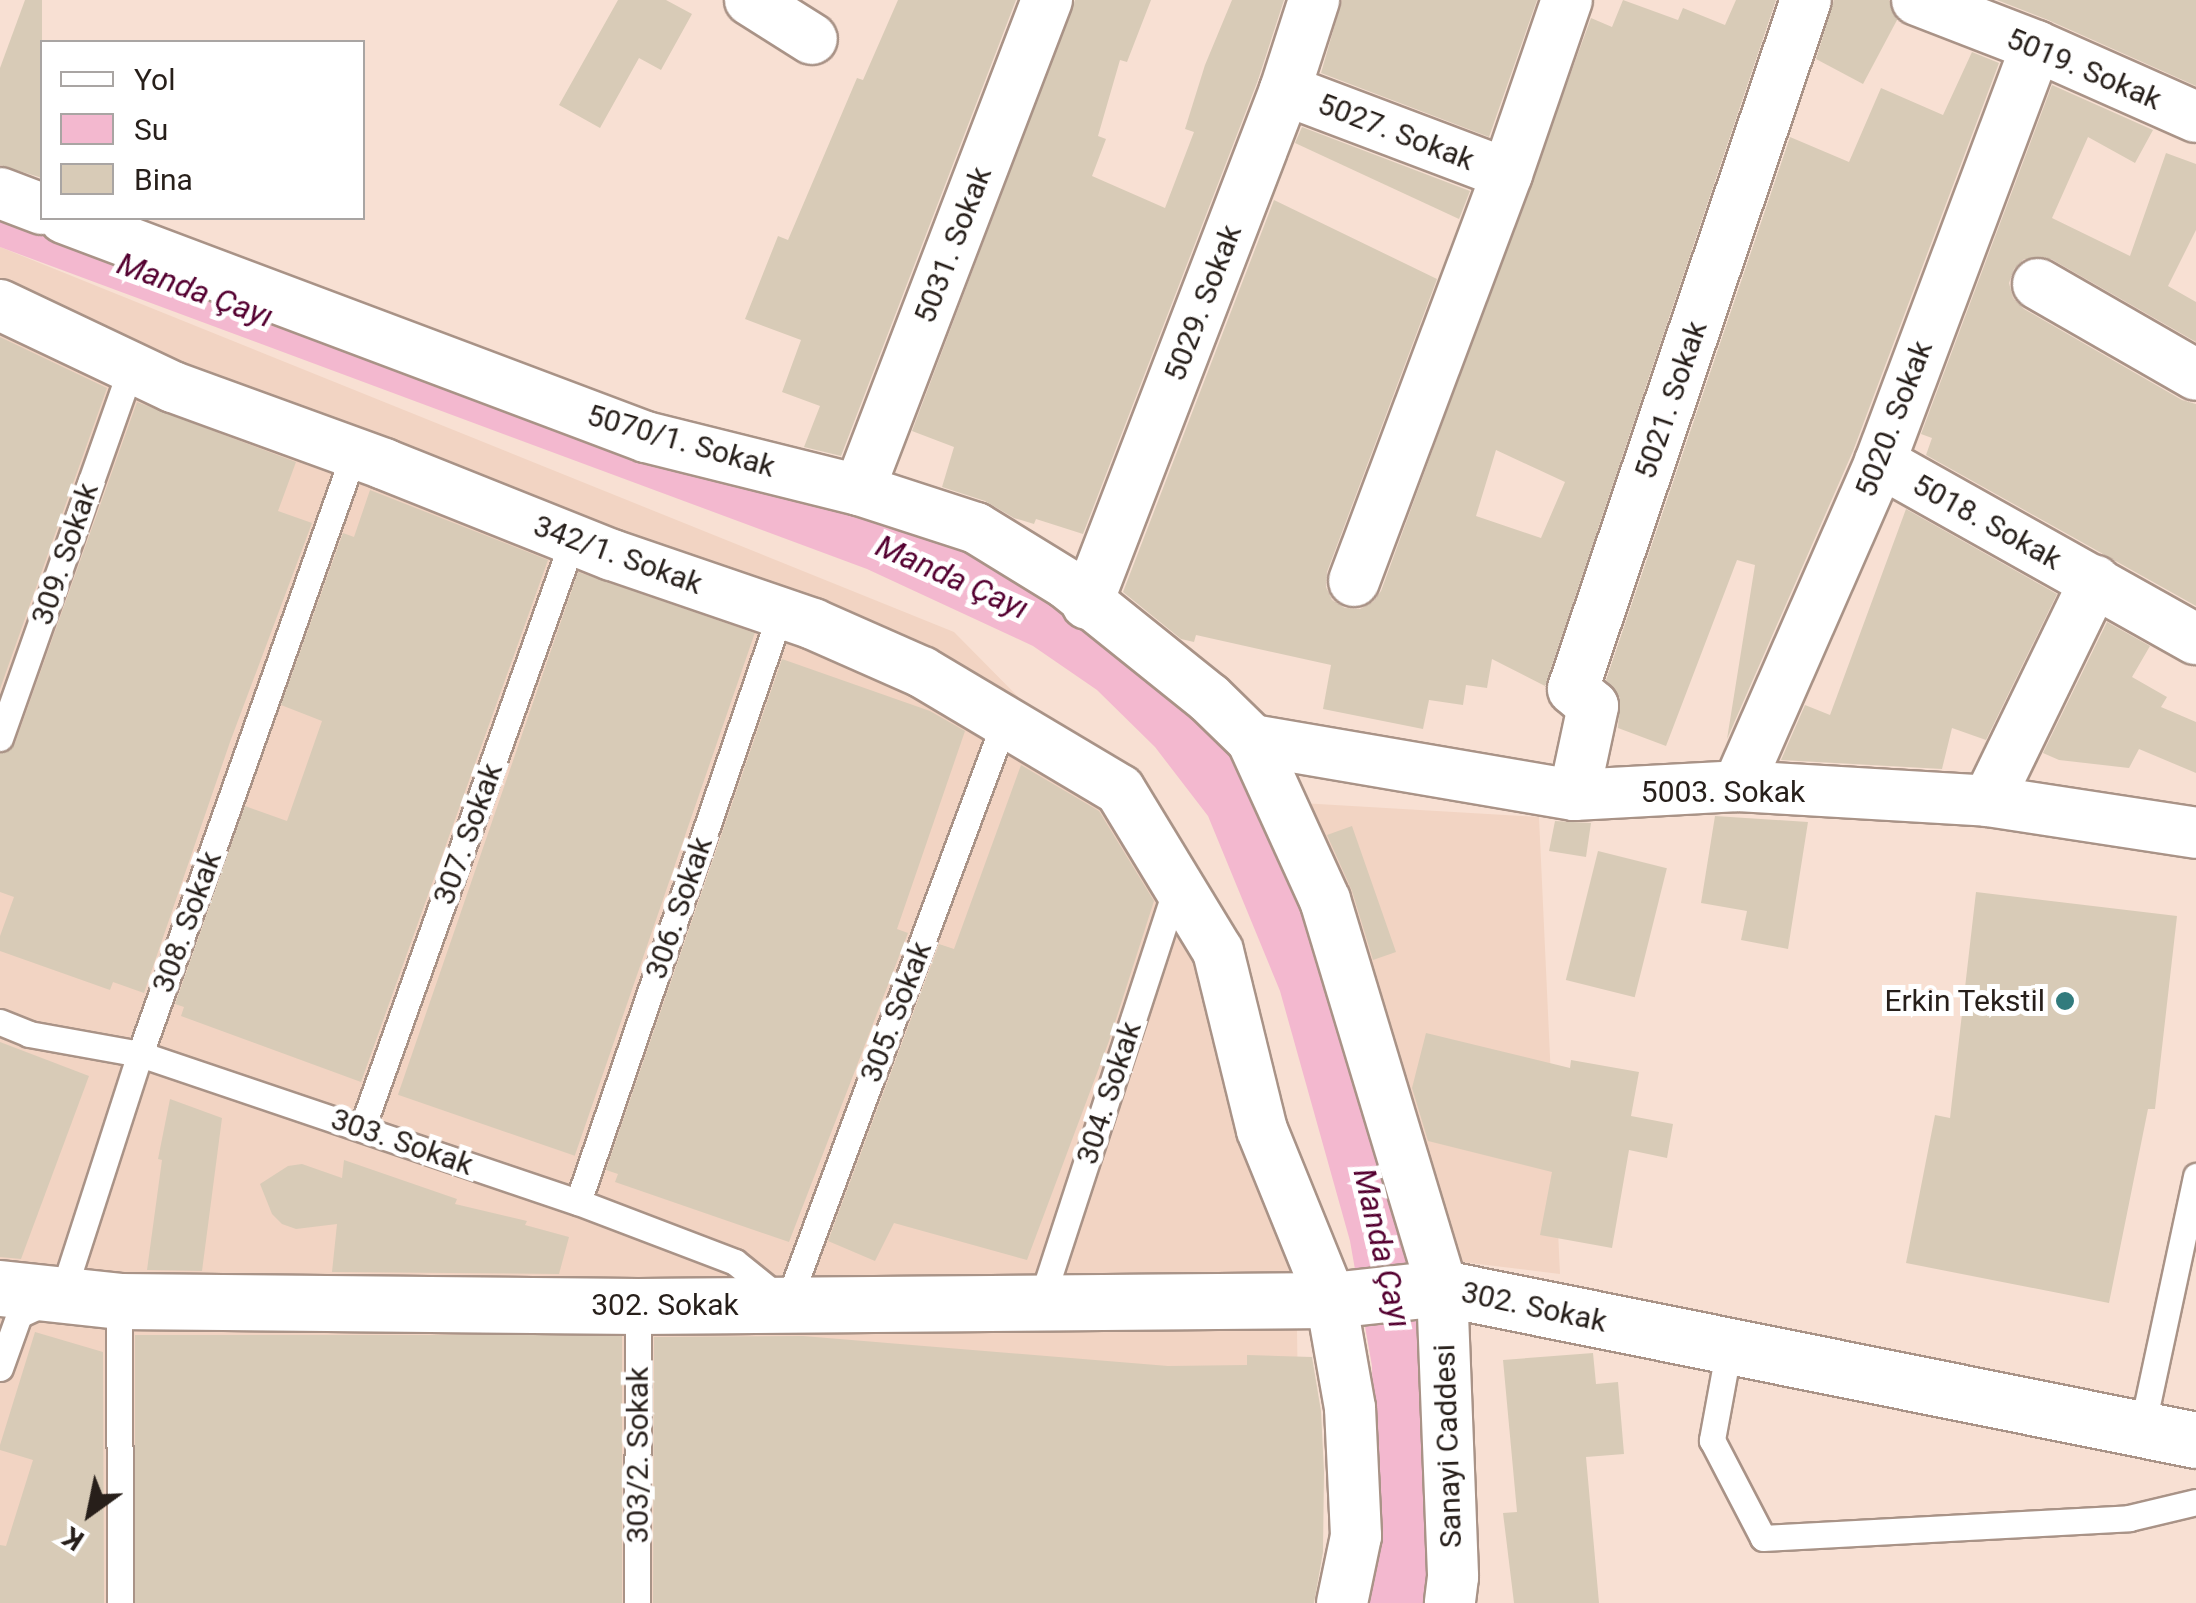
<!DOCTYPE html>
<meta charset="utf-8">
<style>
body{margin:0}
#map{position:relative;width:2196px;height:1603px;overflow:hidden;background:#f8e0d3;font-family:Roboto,sans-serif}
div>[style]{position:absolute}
.built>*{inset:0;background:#f2d4c3}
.water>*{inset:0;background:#f3b8cf}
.building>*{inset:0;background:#d8cbb7;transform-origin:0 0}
.roads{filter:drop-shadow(2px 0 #a99387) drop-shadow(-2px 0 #a99387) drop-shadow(0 2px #a99387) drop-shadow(0 -2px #a99387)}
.service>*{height:25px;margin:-12.5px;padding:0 12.5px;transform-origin:12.5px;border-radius:12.5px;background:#fff}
.minor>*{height:50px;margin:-25px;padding:0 25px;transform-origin:25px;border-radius:25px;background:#fff}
.tertiary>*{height:55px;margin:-27.5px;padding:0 27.5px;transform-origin:27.5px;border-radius:27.5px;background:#fff}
.dots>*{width:28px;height:28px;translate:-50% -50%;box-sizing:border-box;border:5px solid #fff;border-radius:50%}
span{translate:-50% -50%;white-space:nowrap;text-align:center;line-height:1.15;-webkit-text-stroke:10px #fff;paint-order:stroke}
.street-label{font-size:30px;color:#271f1a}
.poi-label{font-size:30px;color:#271f1a}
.right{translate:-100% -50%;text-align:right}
.water-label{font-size:32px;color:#540030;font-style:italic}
.legend{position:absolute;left:40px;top:40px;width:325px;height:180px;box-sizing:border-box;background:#fff;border:2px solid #a9a5a3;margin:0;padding:12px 18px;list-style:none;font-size:30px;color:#271f1a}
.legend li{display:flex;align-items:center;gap:20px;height:50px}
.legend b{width:50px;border:2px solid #a9a5a3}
.north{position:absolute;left:40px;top:1463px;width:100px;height:100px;-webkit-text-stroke:8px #fff;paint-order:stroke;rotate:213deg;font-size:28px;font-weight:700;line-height:40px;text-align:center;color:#271f1a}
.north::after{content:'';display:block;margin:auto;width:35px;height:45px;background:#271f1a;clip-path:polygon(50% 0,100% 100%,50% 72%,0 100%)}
</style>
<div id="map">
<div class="built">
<i style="clip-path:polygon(0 247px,954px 632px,1182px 863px,1296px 1260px,1301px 1603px,0 1603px)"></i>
<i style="clip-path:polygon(1301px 803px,1539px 817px,1560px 1274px,1445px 1260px)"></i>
</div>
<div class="water">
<i style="clip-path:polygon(0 193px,938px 538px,1039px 580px,1181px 694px,1231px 757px,1275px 823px,1331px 952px,1428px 1319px,1434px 1603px,1363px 1603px,1374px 1517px,1372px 1366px,1350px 1241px,1280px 991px,1208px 816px,1155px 747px,1097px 690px,1033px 646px,867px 569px,0 247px)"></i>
</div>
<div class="building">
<i style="clip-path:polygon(25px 0,42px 0,42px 178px,0 165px,0 68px)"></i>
<i style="clip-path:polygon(618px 0,666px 0,692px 14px,661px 70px,639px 58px,600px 128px,559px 105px)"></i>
<i style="clip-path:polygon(898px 0,1016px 0,841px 456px,804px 447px,820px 406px,782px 392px,801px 340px,745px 319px,778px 236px,788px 240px,857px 78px,863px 80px)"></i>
<i style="clip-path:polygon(1075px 0,1151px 0,1127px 62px,1120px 60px,1098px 136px,1106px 139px,1092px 176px,1165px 208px,1194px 132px,1185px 129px,1205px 65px,1232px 0,1284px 0,1258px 80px,1083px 534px,1036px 519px,1034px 524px,1014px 518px,985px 501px,942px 487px,954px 447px,912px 431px)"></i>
<i style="clip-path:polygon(1342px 0,1537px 0,1489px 137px,1321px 73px)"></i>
<i style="clip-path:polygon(evenodd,1623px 0,1678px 20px,1683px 8px,1725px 25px,1736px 0,1776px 0,1545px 686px,1492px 659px,1487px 688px,1466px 685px,1463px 705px,1429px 700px,1423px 729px,1323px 709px,1331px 665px,1196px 635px,1194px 642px,1181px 639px,1123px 592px,1274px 200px,1437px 279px,1327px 572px,1326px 587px,1332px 600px,1345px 608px,1360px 609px,1373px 602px,1381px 591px,1591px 18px,1612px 27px,1623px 0,1496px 450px,1565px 482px,1541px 538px,1476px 516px,1496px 450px)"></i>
<i style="clip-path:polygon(1834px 0,1889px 0,1897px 20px,1863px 84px,1816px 59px)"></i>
<i style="clip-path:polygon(1997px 0,2196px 0,2196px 86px,2048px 20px)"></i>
<i style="clip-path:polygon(1972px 52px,1999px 63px,1853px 451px,1727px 739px,1755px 565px,1737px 560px,1666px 746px,1618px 728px,1620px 698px,1606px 680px,1790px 137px,1849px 162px,1881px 88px,1943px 115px)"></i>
<i style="clip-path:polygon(2052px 85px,2153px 130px,2135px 163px,2088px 137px,2052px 218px,2130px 256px,2166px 153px,2196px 164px,2196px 230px,2168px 286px,2196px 302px,2196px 342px,2051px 259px,2024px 259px,2014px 269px,2009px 283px,2013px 298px,2024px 309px,2182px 400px,2196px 404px,2196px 606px,1926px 455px,1932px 438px,1921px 434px)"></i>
<i style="clip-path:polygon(1302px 127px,1470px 191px,1459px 219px,1295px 143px)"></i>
<i style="clip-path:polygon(0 337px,107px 388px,0 689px)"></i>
<i style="clip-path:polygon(137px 402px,296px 462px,278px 511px,312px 523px,230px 742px,144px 993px,113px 982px,110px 990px,0 951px,0 936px,14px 897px,0 892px,0 754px,15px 743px)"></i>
<i style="clip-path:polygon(370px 490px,548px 560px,361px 1082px,181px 1016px,184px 1007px,175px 1004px,245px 806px,287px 821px,322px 721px,281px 705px,343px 533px,354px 537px)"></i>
<i style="clip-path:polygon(1906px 509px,2057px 594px,1986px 740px,1952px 728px,1942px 769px,1781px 760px,1805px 705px,1830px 715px)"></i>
<i style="left:578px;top:572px;width:187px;height:553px;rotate:19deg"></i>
<i style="clip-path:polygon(2107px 622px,2150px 646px,2132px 677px,2167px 697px,2161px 707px,2196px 722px,2196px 773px,2139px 749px,2129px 768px,2059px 760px,2043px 753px)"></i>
<i style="clip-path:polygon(782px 659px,930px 711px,965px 731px,897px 929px,908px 933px,789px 1242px,615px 1182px,618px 1174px,606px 1170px)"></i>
<i style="clip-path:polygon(1021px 765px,1099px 811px,1154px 901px,1109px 1041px,1027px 1260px,894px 1223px,875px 1261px,828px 1241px,939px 944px,954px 949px)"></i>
<i style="clip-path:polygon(1715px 816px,1808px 822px,1788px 949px,1741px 940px,1747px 911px,1701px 903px)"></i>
<i style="clip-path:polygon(1555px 821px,1591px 823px,1586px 857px,1549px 851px)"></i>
<i style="clip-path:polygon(1352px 826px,1396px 952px,1373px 960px,1352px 891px,1327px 835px)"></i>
<i style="left:1598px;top:851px;width:71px;height:133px;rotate:14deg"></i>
<i style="clip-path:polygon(1976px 892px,2177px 916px,2155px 1109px,2148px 1109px,2109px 1303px,1906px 1263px,1935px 1115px,1950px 1118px)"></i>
<i style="clip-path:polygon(1426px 1033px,1570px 1068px,1571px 1060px,1639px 1072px,1631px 1116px,1673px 1124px,1667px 1158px,1629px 1150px,1612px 1248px,1540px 1235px,1552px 1172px,1428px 1141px,1412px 1088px)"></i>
<i style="clip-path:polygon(0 1042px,89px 1076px,21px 1259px,0 1257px)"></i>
<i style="clip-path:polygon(170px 1099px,222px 1118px,202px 1271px,147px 1270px,162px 1160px,158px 1159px)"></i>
<i style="clip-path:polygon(344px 1160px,457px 1199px,455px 1204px,527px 1221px,525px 1225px,569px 1237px,559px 1274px,332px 1272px,337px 1224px,296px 1229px,282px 1224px,272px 1214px,260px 1184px,288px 1166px,302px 1164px,342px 1178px)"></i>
<i style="clip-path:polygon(35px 1332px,103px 1352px,104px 1603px,0 1603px,0 1545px,6px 1546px,33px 1460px,0 1450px,0 1445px)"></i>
<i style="left:135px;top:1335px;width:487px;height:268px"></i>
<i style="clip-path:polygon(803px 1336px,1168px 1366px,1247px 1365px,1247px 1355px,1312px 1357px,1321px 1411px,1324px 1472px,1323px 1552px,1314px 1603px,653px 1603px,654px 1337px)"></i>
<i style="clip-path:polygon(1593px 1353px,1596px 1384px,1618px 1382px,1624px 1454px,1586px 1457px,1599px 1603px,1514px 1603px,1503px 1513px,1517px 1512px,1503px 1360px)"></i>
</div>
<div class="roads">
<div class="service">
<i style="left:0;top:738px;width:392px;rotate:-70.5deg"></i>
<i style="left:0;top:1022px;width:31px;rotate:22deg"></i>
<i style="left:29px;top:1034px;width:113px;rotate:10.2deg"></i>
<i style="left:140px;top:1054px;width:462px;rotate:18.7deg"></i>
<i style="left:578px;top:1202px;width:168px;rotate:20.9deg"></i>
<i style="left:735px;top:1262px;width:67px;rotate:38.9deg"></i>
<i style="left:787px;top:1304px;width:623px;rotate:-69.53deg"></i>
<i style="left:362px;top:1128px;width:626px;rotate:-70.29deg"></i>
<i style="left:578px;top:1202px;width:622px;rotate:-71.04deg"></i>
<i style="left:119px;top:1301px;width:302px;rotate:89.8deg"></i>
<i style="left:1041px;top:1301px;width:439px;rotate:-71.9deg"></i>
<i style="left:1729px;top:1347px;width:95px;rotate:100.4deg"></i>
<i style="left:1712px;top:1440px;width:110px;rotate:62.5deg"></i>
<i style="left:1763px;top:1538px;width:367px;rotate:-3.1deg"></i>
<i style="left:2129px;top:1518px;width:69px;rotate:-13.4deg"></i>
<i style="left:0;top:1368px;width:56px;rotate:-70.3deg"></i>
<i style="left:19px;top:1315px;width:47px;rotate:-24.9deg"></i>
<i style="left:62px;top:1295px;width:253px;rotate:-72.1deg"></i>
<i style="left:140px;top:1054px;width:638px;rotate:-70.4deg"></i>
<i style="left:2141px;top:1433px;width:263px;rotate:-77.9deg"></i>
<i style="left:637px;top:1603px;width:297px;rotate:-89.8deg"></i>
</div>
<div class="minor">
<i style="left:750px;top:0;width:73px;rotate:32.2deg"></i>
<i style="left:1917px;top:0;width:128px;rotate:21.1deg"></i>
<i style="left:2036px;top:46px;width:175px;rotate:23.9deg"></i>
<i style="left:1285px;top:90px;width:237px;rotate:20.7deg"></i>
<i style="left:0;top:193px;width:45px;rotate:20.9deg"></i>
<i style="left:64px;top:218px;width:622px;rotate:20.62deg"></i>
<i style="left:646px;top:437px;width:219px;rotate:14deg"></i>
<i style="left:859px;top:490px;width:123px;rotate:18deg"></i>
<i style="left:976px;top:528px;width:107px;rotate:31.6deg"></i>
<i style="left:1067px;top:584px;width:182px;rotate:38.8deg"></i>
<i style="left:1209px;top:698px;width:60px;rotate:44.3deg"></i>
<i style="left:1252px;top:740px;width:176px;rotate:65.5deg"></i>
<i style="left:1325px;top:900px;width:405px;rotate:73.2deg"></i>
<i style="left:1442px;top:1288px;width:289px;rotate:87.8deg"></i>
<i style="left:1453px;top:1577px;width:26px;rotate:97deg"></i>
<i style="left:2038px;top:284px;width:182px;rotate:29.9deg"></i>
<i style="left:0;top:305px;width:191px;rotate:25.4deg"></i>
<i style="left:173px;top:387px;width:225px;rotate:20deg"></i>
<i style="left:384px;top:464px;width:245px;rotate:21.8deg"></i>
<i style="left:612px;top:555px;width:213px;rotate:18.9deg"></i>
<i style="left:813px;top:624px;width:119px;rotate:23.8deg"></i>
<i style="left:922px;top:672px;width:230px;rotate:30.8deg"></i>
<i style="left:1120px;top:790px;width:188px;rotate:58.7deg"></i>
<i style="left:1218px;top:951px;width:184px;rotate:76.2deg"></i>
<i style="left:1262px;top:1130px;width:183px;rotate:67.9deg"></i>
<i style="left:1331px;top:1300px;width:110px;rotate:80deg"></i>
<i style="left:1350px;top:1408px;width:128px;rotate:87.3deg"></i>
<i style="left:1356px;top:1536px;width:68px;rotate:101.8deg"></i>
<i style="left:1880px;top:462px;width:362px;rotate:29.3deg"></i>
<i style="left:859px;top:490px;width:525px;rotate:-69.01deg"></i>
<i style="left:1354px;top:581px;width:435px;rotate:-69.4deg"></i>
<i style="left:1507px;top:174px;width:184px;rotate:-71deg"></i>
<i style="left:1087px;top:604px;width:551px;rotate:-68.93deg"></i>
<i style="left:1285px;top:90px;width:95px;rotate:-72.1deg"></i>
<i style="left:1252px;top:740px;width:327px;rotate:9.7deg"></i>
<i style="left:1574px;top:795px;width:164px;rotate:-3.1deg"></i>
<i style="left:1738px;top:786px;width:250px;rotate:3.4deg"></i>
<i style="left:1988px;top:801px;width:210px;rotate:8.7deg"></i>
<i style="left:1738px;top:786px;width:354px;rotate:-66.3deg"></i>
<i style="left:1880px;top:462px;width:444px;rotate:-69.4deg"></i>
<i style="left:1574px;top:795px;width:91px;rotate:-77.9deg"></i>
<i style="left:1593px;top:706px;width:26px;rotate:-140deg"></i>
<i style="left:1573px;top:689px;width:727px;rotate:-71.32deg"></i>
<i style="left:1988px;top:801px;width:245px;rotate:-64.1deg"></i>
</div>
<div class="tertiary">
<i style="left:0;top:1288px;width:120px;rotate:6.2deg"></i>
<i style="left:119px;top:1301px;width:519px;rotate:0.55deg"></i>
<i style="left:638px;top:1306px;width:693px;rotate:-0.5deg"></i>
<i style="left:1331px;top:1300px;width:112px;rotate:-6.2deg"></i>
<i style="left:1442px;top:1288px;width:769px;rotate:11.4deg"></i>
</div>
</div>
<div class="dots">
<i style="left:2065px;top:1001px;background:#327b7d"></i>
</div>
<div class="street-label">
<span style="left:2084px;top:69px;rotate:23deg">5019. Sokak</span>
<span style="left:1396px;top:132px;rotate:21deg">5027. Sokak</span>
<span style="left:953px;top:245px;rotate:-69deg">5031. Sokak</span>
<span style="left:1203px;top:303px;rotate:-69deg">5029. Sokak</span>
<span style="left:1671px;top:400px;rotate:-71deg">5021. Sokak</span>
<span style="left:1894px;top:419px;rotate:-69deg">5020. Sokak</span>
<span style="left:681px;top:441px;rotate:16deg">5070/1. Sokak</span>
<span style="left:1987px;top:522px;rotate:29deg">5018. Sokak</span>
<span style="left:65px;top:554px;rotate:-71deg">309. Sokak</span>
<span style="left:618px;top:555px;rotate:20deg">342/1. Sokak</span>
<span style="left:1723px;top:792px">5003. Sokak</span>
<span style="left:468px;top:834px;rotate:-70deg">307. Sokak</span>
<span style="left:679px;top:908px;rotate:-71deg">306. Sokak</span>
<span style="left:187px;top:922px;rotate:-70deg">308. Sokak</span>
<span style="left:896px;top:1012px;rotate:-69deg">305. Sokak</span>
<span style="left:1109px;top:1093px;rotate:-72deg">304. Sokak</span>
<span style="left:402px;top:1142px;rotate:19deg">303. Sokak</span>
<span style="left:665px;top:1305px">302. Sokak</span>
<span style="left:1534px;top:1307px;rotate:12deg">302. Sokak</span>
<span style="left:1448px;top:1446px;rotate:-92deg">Sanayi Caddesi</span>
<span style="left:638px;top:1455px;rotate:-90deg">303/2. Sokak</span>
</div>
<div class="poi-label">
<span class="right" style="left:2045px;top:1001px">Erkin Tekstil</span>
</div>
<div class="water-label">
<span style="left:195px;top:290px;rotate:20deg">Manda Çayı</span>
<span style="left:952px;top:577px;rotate:24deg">Manda Çayı</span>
<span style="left:1382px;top:1248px;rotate:77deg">Manda Çayı</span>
</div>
<ul class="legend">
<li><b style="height:12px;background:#fff"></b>Yol</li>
<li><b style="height:28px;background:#f3b8cf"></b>Su</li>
<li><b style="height:28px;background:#d8cbb7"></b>Bina</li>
</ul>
<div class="north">K</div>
</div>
